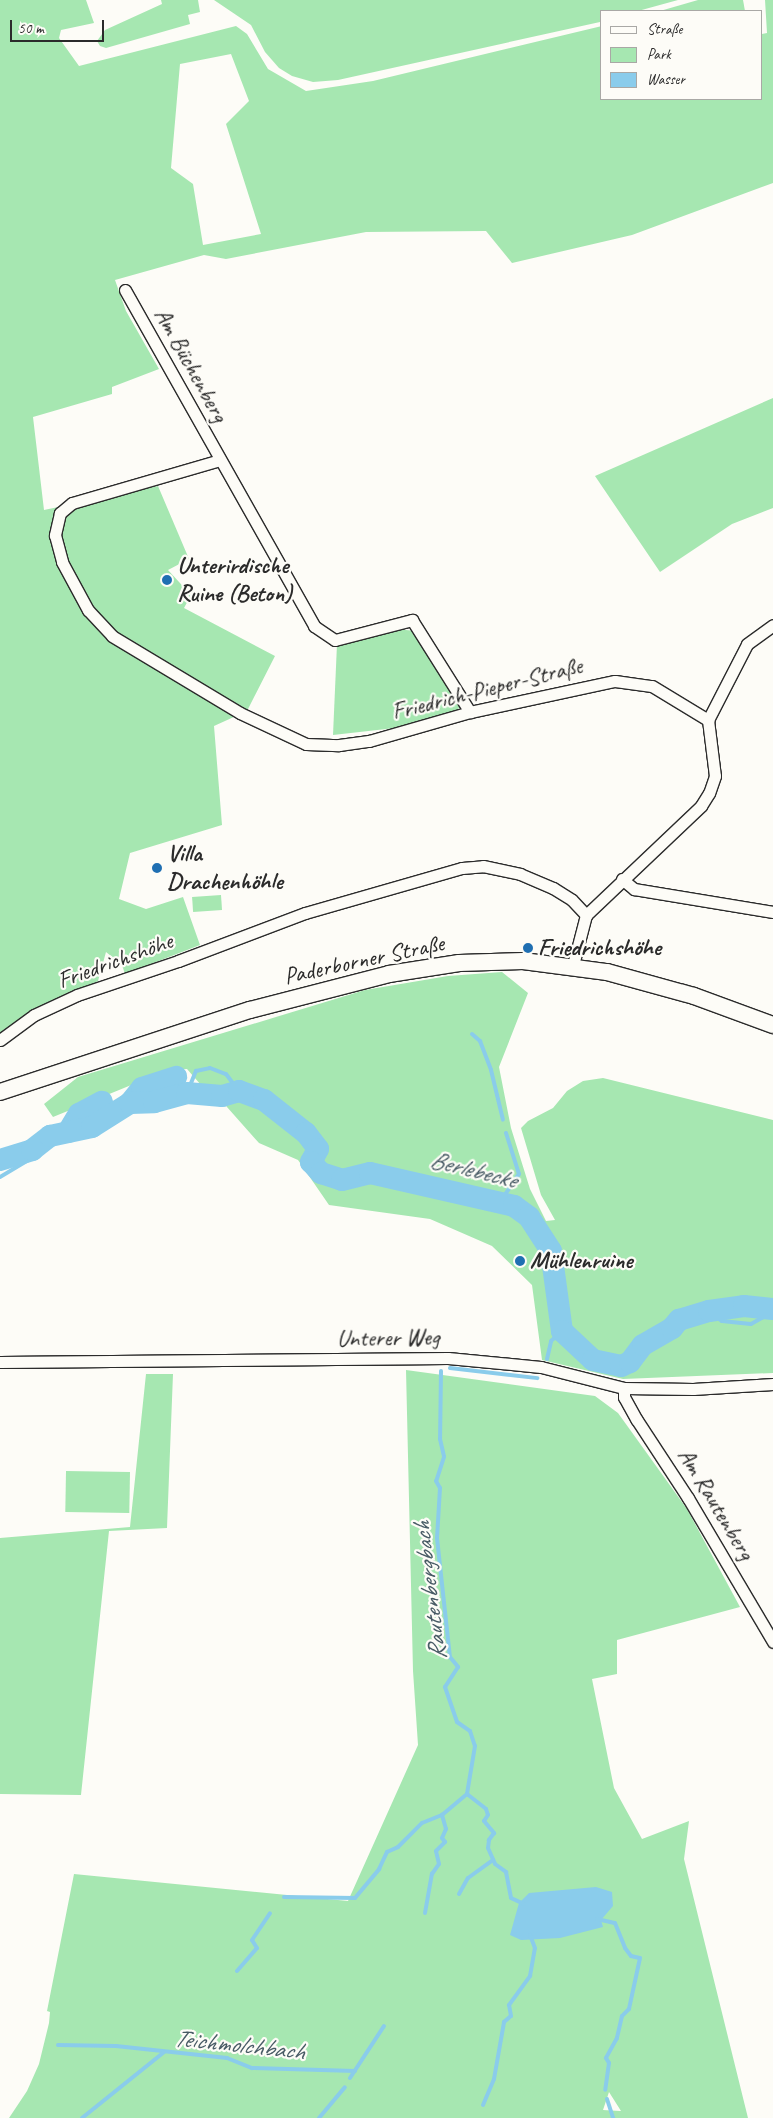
<!DOCTYPE html>
<meta charset="utf-8">
<style>
body{margin:0}
#map{position:relative;width:773px;height:2118px;overflow:hidden;background:#fdfcf7;font-family:Caveat,sans-serif}
div>[style]{position:absolute}
.green>*{inset:0;background:#a6e7b1;transform-origin:0 0}
.water>*{inset:0;background:#8acceb}
.stream>*{height:4px;margin:-2px;padding:0 2px;transform-origin:2px;border-radius:2px;background:#8acceb}
.river>*{height:22px;margin:-11px;padding:0 11px;transform-origin:11px;border-radius:11px;background:#8acceb}
.roads{filter:drop-shadow(1px 0 #2b2b2b) drop-shadow(-1px 0 #2b2b2b) drop-shadow(0 1px #2b2b2b) drop-shadow(0 -1px #2b2b2b)}
.street>*{height:11px;margin:-5.5px;padding:0 5.5px;transform-origin:5.5px;border-radius:5.5px;background:#fdfcf7}
.secondary>*{height:16px;margin:-8px;padding:0 8px;transform-origin:8px;border-radius:8px;background:#fdfcf7}
.dots>*{width:14px;height:14px;translate:-50% -50%;box-sizing:border-box;border:2px solid #fdfcf7;border-radius:50%}
span{translate:-50% -50%;white-space:nowrap;text-align:center;line-height:1.15;-webkit-text-stroke:4.5px #fdfcf7;paint-order:stroke}
.street-label{font-size:24px;color:#2b2b2b}
.poi-label{font-size:24px;color:#2b2b2b;font-weight:700}
.left{translate:0 -50%;text-align:left}
.water-label{font-size:25px;color:#485b65;font-style:italic}
.legend{position:absolute;left:600px;top:10px;width:162px;height:90px;box-sizing:border-box;background:#fdfcf7;border:1px solid #a9a8a5;margin:0;padding:6px 9px;list-style:none;font-size:15px;color:#2b2b2b}
.legend li{display:flex;align-items:center;gap:10px;height:25px}
.legend b{width:25px;border:1px solid #a9a8a5}
.scale{position:absolute;left:10px;top:20px;width:94px;height:22px;box-sizing:border-box;border:2px solid #2b2b2b;border-top:0;padding-left:6px;font-size:15px;line-height:18px;white-space:nowrap;color:#2b2b2b;-webkit-text-stroke:4px #fdfcf7;paint-order:stroke}
</style>
<div id="map">
<div class="green">
<i style="clip-path:polygon(evenodd,0 0,86px 0,94px 23px,61px 30px,59px 38px,79px 66px,236px 26px,247px 34px,268px 69px,306px 91px,373px 81px,602px 26px,602px 99px,762px 99px,762px 34px,767px 33px,765px 0,773px 0,773px 183px,632px 235px,512px 263px,486px 231px,366px 232px,226px 259px,204px 255px,115px 280px,126px 311px,159px 369px,112px 387px,112px 394px,33px 417px,44px 510px,158px 486px,189px 559px,168px 570px,191px 595px,184px 608px,275px 656px,247px 711px,214px 726px,222px 825px,130px 853px,119px 899px,146px 909px,183px 897px,200px 945px,125px 974px,122px 965px,106px 952px,98px 981px,0 1036px,0 0,231px 54px,249px 101px,226px 124px,261px 234px,203px 245px,193px 184px,171px 168px,180px 64px,231px 54px)"></i>
<i style="clip-path:polygon(161px 0,198px 0,200px 12px,188px 15px,190px 24px,106px 48px,100px 46px,97px 41px,105px 30px,162px 4px)"></i>
<i style="clip-path:polygon(214px 0,678px 0,638px 11px,602px 11px,600px 22px,338px 80px,313px 82px,292px 76px,279px 68px,265px 52px,251px 25px)"></i>
<i style="clip-path:polygon(698px 0,743px 0,745px 11px,660px 11px)"></i>
<i style="clip-path:polygon(773px 398px,773px 508px,732px 524px,660px 572px,595px 476px)"></i>
<i style="clip-path:polygon(397px 629px,415px 631px,459px 701px,460px 706px,457px 711px,395px 728px,333px 735px,337px 644px)"></i>
<i style="left:221px;top:895px;width:15px;height:29px;rotate:86deg"></i>
<i style="clip-path:polygon(502px 972px,528px 993px,499px 1067px,511px 1128px,530px 1189px,546px 1221px,555px 1220px,541px 1195px,521px 1128px,528px 1121px,553px 1108px,567px 1091px,583px 1081px,603px 1078px,773px 1120px,773px 1373px,623px 1379px,542px 1360px,532px 1285px,492px 1246px,430px 1219px,329px 1205px,298px 1160px,259px 1143px,211px 1089px,201px 1085px,187px 1069px,168px 1070px,53px 1117px,44px 1104px,78px 1077px,365px 990px,448px 976px)"></i>
<i style="clip-path:polygon(evenodd,406px 1370px,595px 1396px,618px 1413px,687px 1509px,740px 1607px,617px 1640px,617px 1674px,592px 1679px,614px 1788px,642px 1839px,689px 1821px,684px 1859px,748px 2118px,9px 2118px,27px 2091px,39px 2064px,49px 2023px,50px 2012px,47px 2011px,74px 1874px,348px 1901px,418px 1745px,413px 1671px,406px 1370px,609px 2092px,621px 2111px,620px 2111px,603px 2110px,609px 2092px)"></i>
<i style="clip-path:polygon(146px 1374px,173px 1374px,167px 1528px,109px 1531px,81px 1795px,0 1794px,0 1538px,130px 1527px)"></i>
<i style="left:130px;top:1472px;width:41px;height:64px;rotate:91deg"></i>
</div>
<div class="water">
<i style="clip-path:polygon(596px 1887px,612px 1892px,613px 1906px,601px 1920px,603px 1927px,560px 1938px,521px 1940px,510px 1935px,519px 1903px,529px 1893px)"></i>
</div>
<div class="stream">
<i style="left:472px;top:1034px;width:11px;rotate:41deg"></i>
<i style="left:480px;top:1041px;width:31px;rotate:69deg"></i>
<i style="left:491px;top:1070px;width:51px;rotate:76.5deg"></i>
<i style="left:187px;top:1093px;width:24px;rotate:-68deg"></i>
<i style="left:196px;top:1071px;width:14px;rotate:-12deg"></i>
<i style="left:210px;top:1068px;width:17px;rotate:21deg"></i>
<i style="left:226px;top:1074px;width:21px;rotate:53deg"></i>
<i style="left:0;top:1177px;width:39px;rotate:-31deg"></i>
<i style="left:33px;top:1157px;width:15px;rotate:-53deg"></i>
<i style="left:500px;top:1202px;width:34px;rotate:-56deg"></i>
<i style="left:519px;top:1174px;width:43px;rotate:-107.6deg"></i>
<i style="left:709px;top:1311px;width:16px;rotate:38deg"></i>
<i style="left:722px;top:1321px;width:29px;rotate:6deg"></i>
<i style="left:751px;top:1324px;width:25px;rotate:-29deg"></i>
<i style="left:547px;top:1359px;width:18px;rotate:-77deg"></i>
<i style="left:551px;top:1341px;width:15px;rotate:-42deg"></i>
<i style="left:450px;top:1368px;width:88px;rotate:6.6deg"></i>
<i style="left:441px;top:1371px;width:68px;rotate:90.8deg"></i>
<i style="left:440px;top:1439px;width:18px;rotate:77deg"></i>
<i style="left:444px;top:1457px;width:25px;rotate:108deg"></i>
<i style="left:436px;top:1481px;width:8px;rotate:60deg"></i>
<i style="left:440px;top:1488px;width:50px;rotate:93.4deg"></i>
<i style="left:437px;top:1538px;width:120px;rotate:83.8deg"></i>
<i style="left:450px;top:1657px;width:13px;rotate:51deg"></i>
<i style="left:458px;top:1667px;width:24px;rotate:123deg"></i>
<i style="left:445px;top:1687px;width:37px;rotate:71deg"></i>
<i style="left:457px;top:1722px;width:16px;rotate:35deg"></i>
<i style="left:470px;top:1731px;width:16px;rotate:72deg"></i>
<i style="left:475px;top:1746px;width:49px;rotate:99.5deg"></i>
<i style="left:467px;top:1794px;width:24px;rotate:38deg"></i>
<i style="left:486px;top:1809px;width:6px;rotate:72deg"></i>
<i style="left:488px;top:1815px;width:7px;rotate:124deg"></i>
<i style="left:484px;top:1821px;width:16px;rotate:50deg"></i>
<i style="left:494px;top:1833px;width:9px;rotate:126deg"></i>
<i style="left:489px;top:1840px;width:8px;rotate:97deg"></i>
<i style="left:488px;top:1848px;width:17px;rotate:66deg"></i>
<i style="left:495px;top:1864px;width:14px;rotate:36deg"></i>
<i style="left:506px;top:1872px;width:26px;rotate:79deg"></i>
<i style="left:511px;top:1898px;width:14px;rotate:25deg"></i>
<i style="left:459px;top:1894px;width:18px;rotate:-61deg"></i>
<i style="left:468px;top:1878px;width:31px;rotate:-36deg"></i>
<i style="left:284px;top:1897px;width:71px;rotate:0.8deg"></i>
<i style="left:355px;top:1898px;width:38px;rotate:-50deg"></i>
<i style="left:379px;top:1869px;width:19px;rotate:-65deg"></i>
<i style="left:387px;top:1852px;width:12px;rotate:-24deg"></i>
<i style="left:398px;top:1847px;width:34px;rotate:-45deg"></i>
<i style="left:422px;top:1823px;width:22px;rotate:-22deg"></i>
<i style="left:425px;top:1913px;width:40px;rotate:-80deg"></i>
<i style="left:432px;top:1874px;width:12px;rotate:-55deg"></i>
<i style="left:439px;top:1864px;width:13px;rotate:-103deg"></i>
<i style="left:436px;top:1851px;width:13px;rotate:-45deg"></i>
<i style="left:445px;top:1842px;width:5px;rotate:-127deg"></i>
<i style="left:442px;top:1838px;width:10px;rotate:-66deg"></i>
<i style="left:446px;top:1829px;width:15px;rotate:-106deg"></i>
<i style="left:442px;top:1815px;width:33px;rotate:-40deg"></i>
<i style="left:597px;top:1919px;width:18px;rotate:13deg"></i>
<i style="left:615px;top:1923px;width:27px;rotate:68deg"></i>
<i style="left:625px;top:1948px;width:10px;rotate:53deg"></i>
<i style="left:631px;top:1956px;width:9px;rotate:13deg"></i>
<i style="left:640px;top:1958px;width:52px;rotate:102.2deg"></i>
<i style="left:629px;top:2009px;width:10px;rotate:135deg"></i>
<i style="left:622px;top:2016px;width:23px;rotate:103deg"></i>
<i style="left:617px;top:2038px;width:23px;rotate:119deg"></i>
<i style="left:606px;top:2058px;width:6px;rotate:59deg"></i>
<i style="left:609px;top:2063px;width:27px;rotate:98deg"></i>
<i style="left:237px;top:1971px;width:30px;rotate:-49deg"></i>
<i style="left:257px;top:1948px;width:9px;rotate:-122deg"></i>
<i style="left:252px;top:1940px;width:32px;rotate:-56deg"></i>
<i style="left:58px;top:2045px;width:58px;rotate:1deg"></i>
<i style="left:116px;top:2046px;width:112px;rotate:6.2deg"></i>
<i style="left:227px;top:2058px;width:27px;rotate:22deg"></i>
<i style="left:252px;top:2068px;width:103px;rotate:1.7deg"></i>
<i style="left:350px;top:2078px;width:62px;rotate:-56.8deg"></i>
<i style="left:607px;top:2099px;width:20px;rotate:72deg"></i>
<i style="left:483px;top:2105px;width:28px;rotate:-67deg"></i>
<i style="left:494px;top:2079px;width:58px;rotate:-80deg"></i>
<i style="left:504px;top:2022px;width:9px;rotate:-41deg"></i>
<i style="left:511px;top:2016px;width:11px;rotate:-100deg"></i>
<i style="left:509px;top:2005px;width:36px;rotate:-54deg"></i>
<i style="left:530px;top:1976px;width:28px;rotate:-80deg"></i>
<i style="left:535px;top:1948px;width:14px;rotate:-111deg"></i>
<i style="left:82px;top:2118px;width:105px;rotate:-38.8deg"></i>
<i style="left:319px;top:2118px;width:40px;rotate:-50deg"></i>
</div>
<div class="river">
<i style="left:130px;top:1103px;width:19px;rotate:-51deg"></i>
<i style="left:142px;top:1088px;width:36px;rotate:-18deg"></i>
<i style="left:68px;top:1132px;width:21px;rotate:-59deg"></i>
<i style="left:79px;top:1114px;width:26px;rotate:-28deg"></i>
<i style="left:0;top:1160px;width:34px;rotate:-17deg"></i>
<i style="left:32px;top:1150px;width:23px;rotate:-38deg"></i>
<i style="left:50px;top:1136px;width:43px;rotate:-12.1deg"></i>
<i style="left:92px;top:1127px;width:45px;rotate:-32.3deg"></i>
<i style="left:130px;top:1103px;width:24px;rotate:-2deg"></i>
<i style="left:154px;top:1102px;width:34px;rotate:-15deg"></i>
<i style="left:187px;top:1093px;width:35px;rotate:5deg"></i>
<i style="left:222px;top:1096px;width:18px;rotate:-16deg"></i>
<i style="left:239px;top:1091px;width:27px;rotate:20deg"></i>
<i style="left:264px;top:1100px;width:53px;rotate:38.2deg"></i>
<i style="left:306px;top:1133px;width:20px;rotate:53deg"></i>
<i style="left:318px;top:1149px;width:15px;rotate:118deg"></i>
<i style="left:311px;top:1162px;width:15px;rotate:48deg"></i>
<i style="left:321px;top:1173px;width:22px;rotate:18deg"></i>
<i style="left:342px;top:1180px;width:29px;rotate:-14deg"></i>
<i style="left:370px;top:1173px;width:148px;rotate:12.9deg"></i>
<i style="left:514px;top:1206px;width:19px;rotate:36deg"></i>
<i style="left:529px;top:1217px;width:40px;rotate:57.1deg"></i>
<i style="left:551px;top:1251px;width:81px;rotate:82.2deg"></i>
<i style="left:562px;top:1331px;width:42px;rotate:43.1deg"></i>
<i style="left:593px;top:1360px;width:29px;rotate:12deg"></i>
<i style="left:621px;top:1366px;width:10px;rotate:-24deg"></i>
<i style="left:630px;top:1362px;width:21px;rotate:-53deg"></i>
<i style="left:643px;top:1345px;width:34px;rotate:-30deg"></i>
<i style="left:672px;top:1328px;width:11px;rotate:-49deg"></i>
<i style="left:679px;top:1320px;width:31px;rotate:-17deg"></i>
<i style="left:709px;top:1311px;width:35px;rotate:-8deg"></i>
<i style="left:744px;top:1306px;width:29px;rotate:6deg"></i>
</div>
<div class="roads">
<div class="street">
<i style="left:125px;top:290px;width:386px;rotate:60.6deg"></i>
<i style="left:314px;top:626px;width:25px;rotate:34deg"></i>
<i style="left:335px;top:640px;width:80px;rotate:-14.6deg"></i>
<i style="left:412px;top:620px;width:109px;rotate:57.8deg"></i>
<i style="left:220px;top:460px;width:154px;rotate:163.8deg"></i>
<i style="left:72px;top:503px;width:16px;rotate:140deg"></i>
<i style="left:60px;top:513px;width:23px;rotate:103deg"></i>
<i style="left:55px;top:535px;width:28px;rotate:75deg"></i>
<i style="left:62px;top:562px;width:55px;rotate:61.6deg"></i>
<i style="left:88px;top:610px;width:35px;rotate:47deg"></i>
<i style="left:112px;top:636px;width:149px;rotate:31deg"></i>
<i style="left:240px;top:713px;width:73px;rotate:25.2deg"></i>
<i style="left:306px;top:744px;width:33px;rotate:2deg"></i>
<i style="left:339px;top:745px;width:30px;rotate:-8deg"></i>
<i style="left:369px;top:741px;width:105px;rotate:-16deg"></i>
<i style="left:470px;top:712px;width:148px;rotate:-12.1deg"></i>
<i style="left:615px;top:681px;width:37px;rotate:8deg"></i>
<i style="left:652px;top:686px;width:66px;rotate:31.3deg"></i>
<i style="left:708px;top:720px;width:56px;rotate:82.9deg"></i>
<i style="left:715px;top:776px;width:18px;rotate:109deg"></i>
<i style="left:709px;top:793px;width:15px;rotate:122deg"></i>
<i style="left:701px;top:806px;width:158px;rotate:136.5deg"></i>
<i style="left:586px;top:915px;width:52px;rotate:104.6deg"></i>
<i style="left:708px;top:720px;width:85px;rotate:-62.8deg"></i>
<i style="left:747px;top:644px;width:32px;rotate:-36deg"></i>
<i style="left:622px;top:879px;width:16px;rotate:40deg"></i>
<i style="left:634px;top:889px;width:141px;rotate:9.4deg"></i>
<i style="left:0;top:1040px;width:42px;rotate:-36.3deg"></i>
<i style="left:34px;top:1015px;width:47px;rotate:-24.9deg"></i>
<i style="left:77px;top:995px;width:107px;rotate:-18.6deg"></i>
<i style="left:178px;top:961px;width:136px;rotate:-20.7deg"></i>
<i style="left:305px;top:913px;width:163px;rotate:-16deg"></i>
<i style="left:462px;top:868px;width:21px;rotate:-5deg"></i>
<i style="left:483px;top:866px;width:38px;rotate:12deg"></i>
<i style="left:520px;top:874px;width:36px;rotate:23deg"></i>
<i style="left:553px;top:888px;width:22px;rotate:32deg"></i>
<i style="left:572px;top:900px;width:21px;rotate:47deg"></i>
<i style="left:0;top:1362px;width:448px;rotate:-0.5deg"></i>
<i style="left:448px;top:1358px;width:93px;rotate:5.5deg"></i>
<i style="left:541px;top:1367px;width:86px;rotate:14.2deg"></i>
<i style="left:624px;top:1388px;width:69px;rotate:0.8deg"></i>
<i style="left:693px;top:1389px;width:80px;rotate:-3.6deg"></i>
<i style="left:624px;top:1388px;width:9px;rotate:90deg"></i>
<i style="left:624px;top:1397px;width:26px;rotate:61deg"></i>
<i style="left:637px;top:1420px;width:93px;rotate:56.8deg"></i>
<i style="left:688px;top:1498px;width:167px;rotate:59.4deg"></i>
</div>
<div class="secondary">
<i style="left:0;top:1092px;width:263px;rotate:-18.2deg"></i>
<i style="left:250px;top:1010px;width:144px;rotate:-14.5deg"></i>
<i style="left:389px;top:974px;width:71px;rotate:-8.9deg"></i>
<i style="left:459px;top:963px;width:64px;rotate:-1.8deg"></i>
<i style="left:523px;top:961px;width:85px;rotate:7.5deg"></i>
<i style="left:607px;top:972px;width:90px;rotate:15.4deg"></i>
<i style="left:694px;top:996px;width:84px;rotate:20.2deg"></i>
</div>
</div>
<div class="dots">
<i style="left:167px;top:580px;background:#1f6fb2"></i>
<i style="left:157px;top:868px;background:#1f6fb2"></i>
<i style="left:528px;top:948px;background:#1f6fb2"></i>
<i style="left:520px;top:1261px;background:#1f6fb2"></i>
</div>
<div class="street-label">
<span style="left:191px;top:365px;rotate:61deg">Am Büchenberg</span>
<span style="left:487px;top:689px;rotate:-14deg">Friedrich-Pieper-Straße</span>
<span style="left:364px;top:960px;rotate:-12deg">Paderborner Straße</span>
<span style="left:115px;top:961px;rotate:-20deg">Friedrichshöhe</span>
<span style="left:388px;top:1338px;rotate:-1deg">Unterer Weg</span>
<span style="left:716px;top:1504px;rotate:59deg">Am Rautenberg</span>
</div>
<div class="poi-label">
<span class="left" style="left:177px;top:580px">Unterirdische<br>Ruine (Beton)</span>
<span class="left" style="left:167px;top:868px">Villa<br>Drachenhöhle</span>
<span class="left" style="left:538px;top:948px">Friedrichshöhe</span>
<span class="left" style="left:530px;top:1261px">Mühlenruine</span>
</div>
<div class="water-label">
<span style="left:473px;top:1170px;rotate:14deg">Berlebecke</span>
<span style="left:430px;top:1591px;rotate:-97deg">Rautenbergbach</span>
<span style="left:239px;top:2045px;rotate:6deg">Teichmolchbach</span>
</div>
<ul class="legend">
<li><b style="height:6px;background:#fdfcf7"></b>Straße</li>
<li><b style="height:14px;background:#a6e7b1"></b>Park</li>
<li><b style="height:14px;background:#8acceb"></b>Wasser</li>
</ul>
<div class="scale">50 m</div>
</div>
